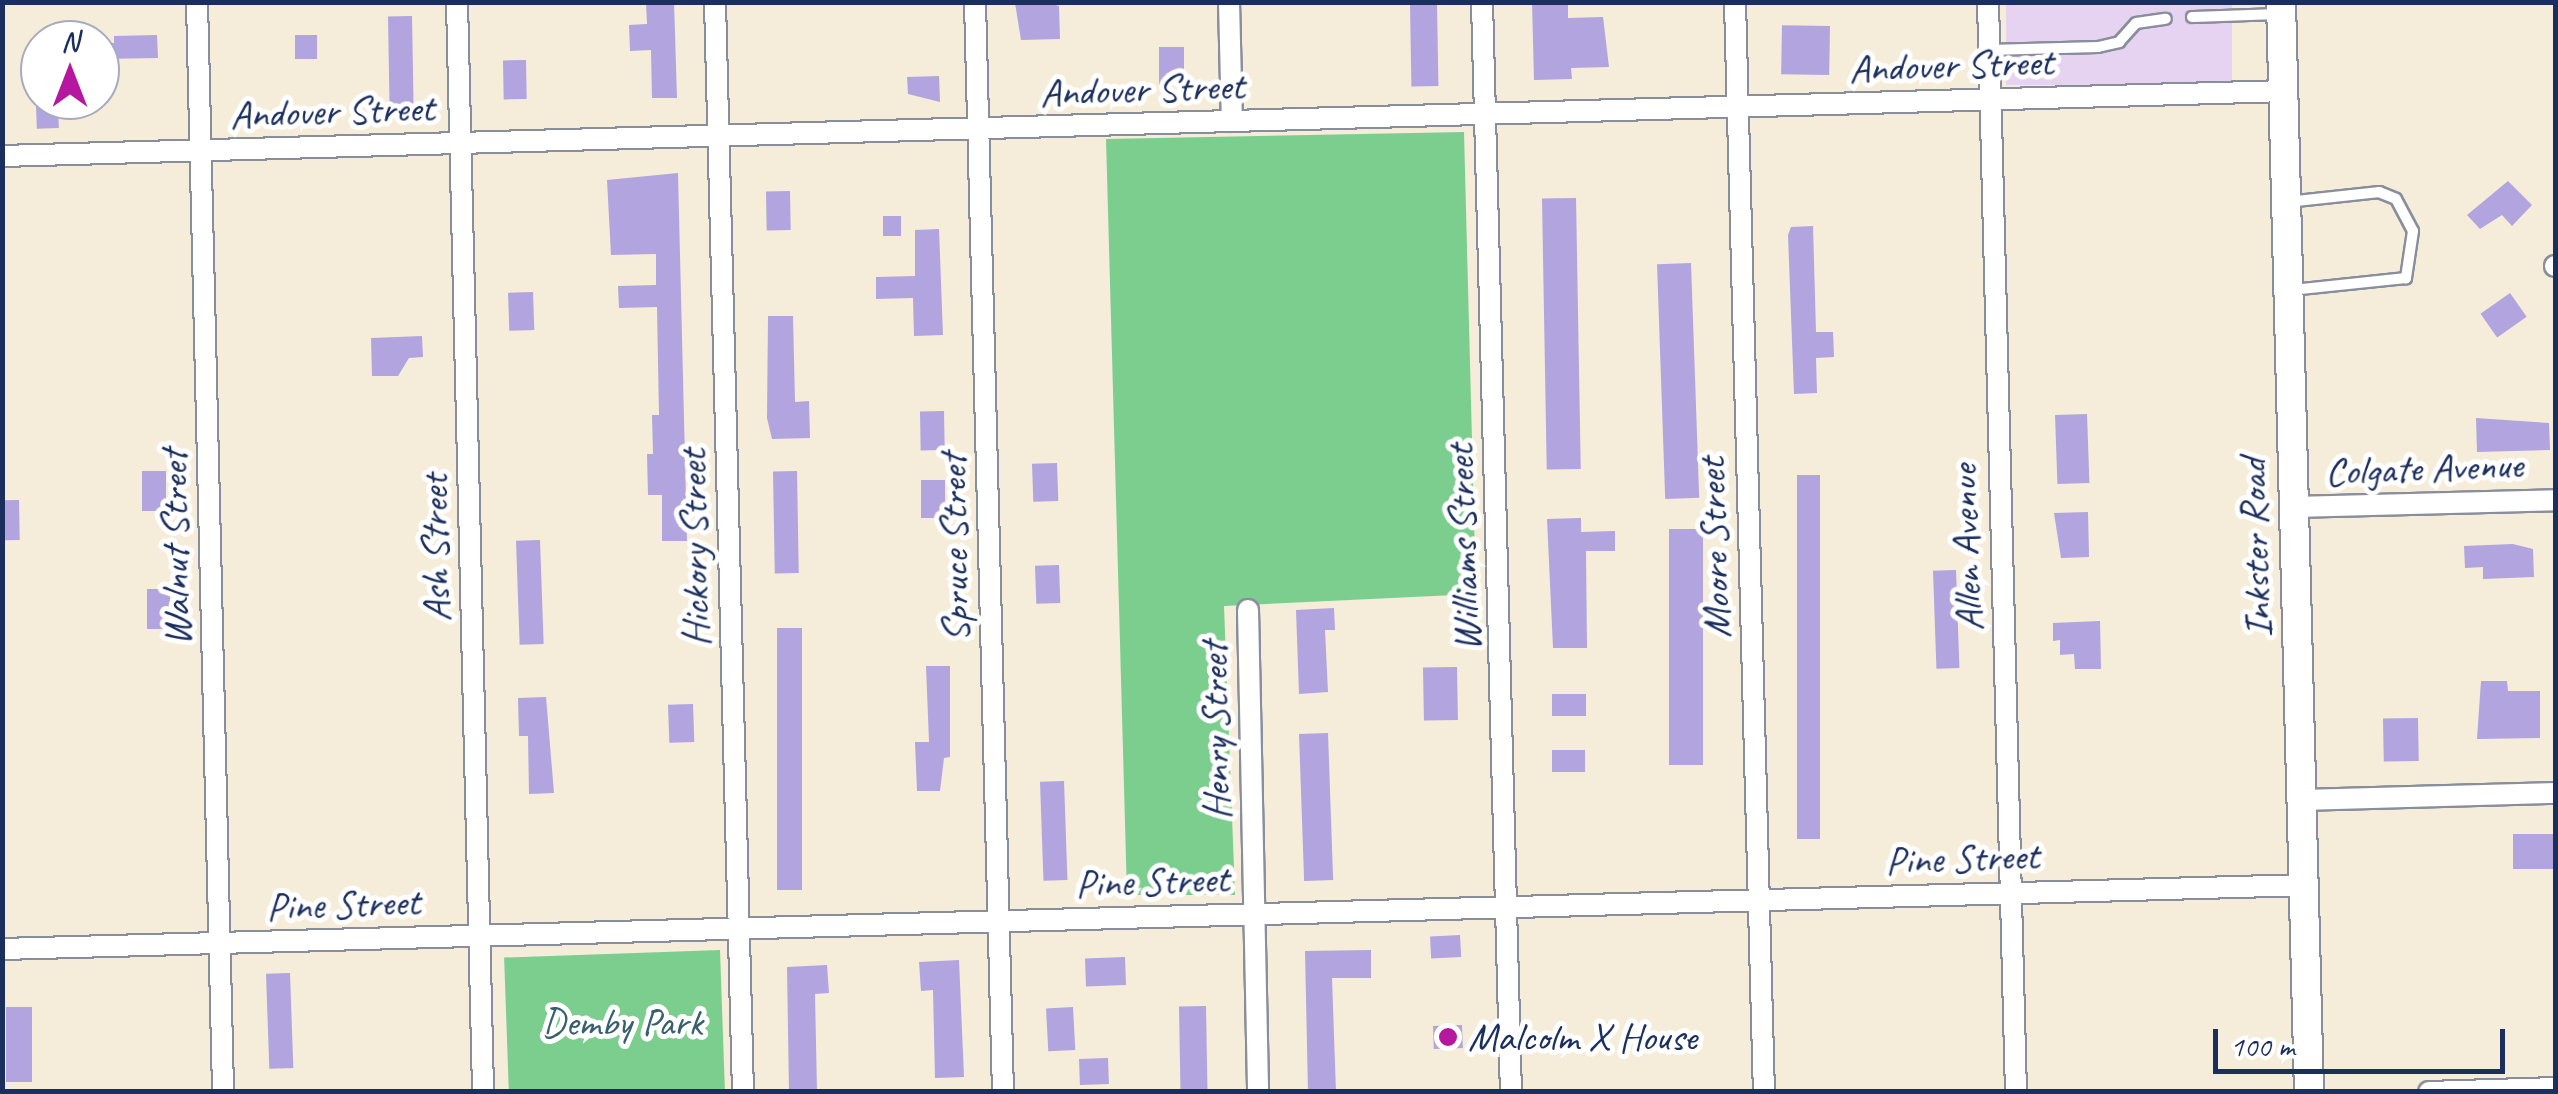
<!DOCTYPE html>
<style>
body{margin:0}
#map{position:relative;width:2558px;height:1094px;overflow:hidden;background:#f5ecd9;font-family:Caveat,sans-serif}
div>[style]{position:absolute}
.built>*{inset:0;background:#e5d3f1;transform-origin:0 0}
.green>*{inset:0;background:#7cce8f;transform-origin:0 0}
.building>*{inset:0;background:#b1a4df;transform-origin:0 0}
.roads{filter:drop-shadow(2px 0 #888e9c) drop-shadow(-2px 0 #888e9c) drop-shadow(0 2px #888e9c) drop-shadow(0 -2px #888e9c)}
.lane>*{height:10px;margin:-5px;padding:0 5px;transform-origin:5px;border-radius:5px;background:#fff}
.street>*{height:20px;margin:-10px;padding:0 10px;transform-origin:10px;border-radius:10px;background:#fff}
.secondary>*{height:28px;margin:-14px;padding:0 14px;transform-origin:14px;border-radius:14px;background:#fff}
.dots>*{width:28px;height:28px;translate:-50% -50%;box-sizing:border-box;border:5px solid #fff;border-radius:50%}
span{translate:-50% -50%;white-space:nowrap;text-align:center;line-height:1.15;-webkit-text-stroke:10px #fff;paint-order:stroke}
.street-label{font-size:40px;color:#1b2f5e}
.park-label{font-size:40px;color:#385f6d}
.poi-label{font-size:40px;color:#1b2f5e}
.left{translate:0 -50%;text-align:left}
.frame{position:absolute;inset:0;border:5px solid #1b2f5e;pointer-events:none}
.north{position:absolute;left:20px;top:20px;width:100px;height:100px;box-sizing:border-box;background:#fff;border:2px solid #a4acbf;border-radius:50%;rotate:0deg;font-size:28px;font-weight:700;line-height:40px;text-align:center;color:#1b2f5e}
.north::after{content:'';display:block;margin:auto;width:35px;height:45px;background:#b5179e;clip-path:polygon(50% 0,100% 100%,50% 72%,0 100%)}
.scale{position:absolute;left:2213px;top:1029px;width:292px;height:45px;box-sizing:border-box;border:5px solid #1b2f5e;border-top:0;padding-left:12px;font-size:30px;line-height:35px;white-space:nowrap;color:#1b2f5e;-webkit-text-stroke:8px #fff;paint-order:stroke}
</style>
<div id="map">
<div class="built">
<i style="left:2006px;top:3px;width:226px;height:82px"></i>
</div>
<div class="green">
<i style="clip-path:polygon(1464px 132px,1476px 594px,1224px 606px,1235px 895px,1127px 895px,1106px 139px)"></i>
<i style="left:720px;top:950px;width:141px;height:216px;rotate:88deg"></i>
</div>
<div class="building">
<i style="clip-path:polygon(646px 2px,674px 2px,677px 98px,652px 98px,651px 50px,630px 51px,629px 25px,647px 24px)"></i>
<i style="clip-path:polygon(1045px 2px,1059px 6px,1060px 39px,1021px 40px,1015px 3px)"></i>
<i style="clip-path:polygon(1532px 2px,1568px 2px,1568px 18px,1603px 17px,1609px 67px,1571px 68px,1572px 79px,1534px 80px)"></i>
<i style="left:1437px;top:4px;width:82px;height:27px;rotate:89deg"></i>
<i style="left:412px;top:16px;width:88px;height:24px;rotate:89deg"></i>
<i style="left:1830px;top:26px;width:49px;height:48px;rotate:91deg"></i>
<i style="clip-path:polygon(157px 35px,158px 58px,100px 59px,100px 43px,114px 43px,114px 36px)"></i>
<i style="left:317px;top:35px;width:24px;height:22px;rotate:90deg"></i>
<i style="left:1159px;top:47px;width:25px;height:38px"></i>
<i style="left:526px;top:60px;width:39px;height:23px;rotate:89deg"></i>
<i style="clip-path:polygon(939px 76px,940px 102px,908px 94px,907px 77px)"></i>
<i style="left:58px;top:104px;width:24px;height:22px;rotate:88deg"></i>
<i style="clip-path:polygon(678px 173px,687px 541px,662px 541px,662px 495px,648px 495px,647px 454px,653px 454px,652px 415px,659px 415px,657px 307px,619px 308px,618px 286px,656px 285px,656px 254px,611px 255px,607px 180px)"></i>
<i style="clip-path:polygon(2508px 181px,2532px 205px,2512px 226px,2502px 215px,2480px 229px,2467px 215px)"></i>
<i style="left:790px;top:191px;width:39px;height:24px;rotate:89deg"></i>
<i style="left:1576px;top:198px;width:271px;height:34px;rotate:89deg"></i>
<i style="left:901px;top:216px;width:20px;height:18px;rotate:90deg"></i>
<i style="clip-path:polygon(1813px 226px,1816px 332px,1833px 332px,1834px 357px,1816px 358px,1817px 393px,1794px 394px,1788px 235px,1791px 227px)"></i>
<i style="clip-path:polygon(939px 229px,943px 335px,914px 336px,913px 298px,876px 299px,876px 277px,915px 276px,915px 230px)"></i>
<i style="left:1691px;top:263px;width:235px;height:34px;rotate:88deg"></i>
<i style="left:533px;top:292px;width:38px;height:25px;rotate:88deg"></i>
<i style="left:2510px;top:293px;width:29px;height:36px;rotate:55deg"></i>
<i style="clip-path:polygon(768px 316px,793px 316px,795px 402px,809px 401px,810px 438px,772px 439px,767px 418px)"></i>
<i style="clip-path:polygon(422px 336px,423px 357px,409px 358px,398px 376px,372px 376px,371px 338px)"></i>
<i style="left:944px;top:411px;width:39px;height:24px;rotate:89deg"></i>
<i style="left:2087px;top:414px;width:69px;height:32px;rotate:88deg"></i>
<i style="clip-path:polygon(2476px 418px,2549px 423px,2550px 450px,2477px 452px)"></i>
<i style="left:1057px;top:463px;width:38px;height:25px;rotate:88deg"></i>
<i style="left:142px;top:471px;width:24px;height:40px"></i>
<i style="left:797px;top:471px;width:102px;height:24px;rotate:89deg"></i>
<i style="left:1797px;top:475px;width:23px;height:364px"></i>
<i style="left:921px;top:480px;width:24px;height:38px"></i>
<i style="left:19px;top:500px;width:40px;height:17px;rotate:89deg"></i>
<i style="clip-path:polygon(2088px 512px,2089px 557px,2061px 558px,2054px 513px)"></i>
<i style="clip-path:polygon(1581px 518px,1581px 532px,1615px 531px,1615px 551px,1586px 551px,1587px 648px,1553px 648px,1547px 519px)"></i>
<i style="left:1669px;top:529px;width:34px;height:236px"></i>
<i style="left:540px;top:540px;width:104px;height:24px;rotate:88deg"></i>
<i style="clip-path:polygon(2513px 544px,2533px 549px,2534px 577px,2483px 579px,2483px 567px,2465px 568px,2464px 546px)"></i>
<i style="left:1059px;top:565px;width:38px;height:24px;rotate:88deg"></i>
<i style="left:1956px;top:570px;width:98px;height:23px;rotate:88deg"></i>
<i style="left:147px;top:589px;width:23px;height:40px"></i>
<i style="clip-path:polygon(1334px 608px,1335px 630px,1325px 630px,1328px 692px,1299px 694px,1296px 610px)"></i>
<i style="clip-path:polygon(2100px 621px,2101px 669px,2075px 669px,2074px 654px,2060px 655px,2060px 640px,2053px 641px,2053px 623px)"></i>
<i style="left:777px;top:628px;width:25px;height:262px"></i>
<i style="clip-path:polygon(926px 666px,950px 666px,950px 757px,944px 758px,940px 791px,917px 791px,915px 742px,929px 742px)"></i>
<i style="left:1457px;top:667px;width:53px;height:34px;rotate:89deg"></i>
<i style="clip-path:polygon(2481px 681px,2507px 681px,2508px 691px,2540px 691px,2540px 738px,2477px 739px)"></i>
<i style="left:1586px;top:694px;width:22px;height:34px;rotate:90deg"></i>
<i style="clip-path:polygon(546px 697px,554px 793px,529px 794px,528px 736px,519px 736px,518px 698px)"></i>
<i style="left:693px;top:704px;width:38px;height:25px;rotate:88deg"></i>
<i style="left:2418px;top:718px;width:43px;height:35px;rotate:89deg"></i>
<i style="left:1328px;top:733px;width:147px;height:29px;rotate:88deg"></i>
<i style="left:1552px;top:750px;width:33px;height:22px"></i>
<i style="left:1064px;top:781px;width:99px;height:24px;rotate:88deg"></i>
<i style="left:2556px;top:834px;width:35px;height:43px;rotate:90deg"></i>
<i style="left:1460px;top:935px;width:22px;height:30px;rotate:87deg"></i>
<i style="clip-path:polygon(1371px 950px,1371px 978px,1332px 978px,1336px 1092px,1308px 1092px,1305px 951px)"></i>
<i style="left:1125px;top:957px;width:28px;height:40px;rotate:88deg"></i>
<i style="clip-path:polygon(959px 960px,964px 1077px,935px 1078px,933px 990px,921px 991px,919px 962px)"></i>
<i style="clip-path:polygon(827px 965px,829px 993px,815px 994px,817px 1092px,789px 1092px,787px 967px)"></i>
<i style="left:290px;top:973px;width:95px;height:24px;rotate:88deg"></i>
<i style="left:1206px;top:1006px;width:86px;height:27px;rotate:89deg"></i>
<i style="left:6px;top:1007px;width:26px;height:75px"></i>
<i style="left:1073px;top:1007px;width:43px;height:27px;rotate:87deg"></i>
<i style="left:1462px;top:1025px;width:23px;height:29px;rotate:88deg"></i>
<i style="left:1108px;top:1058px;width:26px;height:29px;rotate:88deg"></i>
</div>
<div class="roads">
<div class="lane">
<i style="left:2192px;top:17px;width:88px;rotate:-2deg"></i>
<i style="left:1989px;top:50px;width:109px;rotate:-1.6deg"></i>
<i style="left:2098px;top:47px;width:22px;rotate:-13deg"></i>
<i style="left:2119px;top:42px;width:25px;rotate:-48deg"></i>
<i style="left:2136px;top:23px;width:30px;rotate:-8deg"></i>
<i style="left:2287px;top:202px;width:93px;rotate:-6.2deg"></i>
<i style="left:2379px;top:192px;width:18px;rotate:22deg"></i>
<i style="left:2396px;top:199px;width:36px;rotate:62deg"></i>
<i style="left:2413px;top:231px;width:48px;rotate:98.5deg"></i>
<i style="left:2406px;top:278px;width:116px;rotate:174deg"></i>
</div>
<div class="street">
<i style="left:197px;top:2px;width:1090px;rotate:88.63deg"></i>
<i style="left:457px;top:2px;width:1090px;rotate:88.63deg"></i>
<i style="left:715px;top:2px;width:1090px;rotate:88.53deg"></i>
<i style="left:975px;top:2px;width:1090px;rotate:88.53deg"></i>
<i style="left:1229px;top:2px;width:119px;rotate:88.6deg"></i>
<i style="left:1482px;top:2px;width:1090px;rotate:88.48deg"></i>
<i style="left:1735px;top:2px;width:1090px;rotate:88.48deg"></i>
<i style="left:1988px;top:2px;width:1090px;rotate:88.53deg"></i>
<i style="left:2px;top:156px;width:2282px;rotate:-1.63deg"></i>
<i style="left:2555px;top:266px;width:1px"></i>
<i style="left:2294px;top:507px;width:262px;rotate:-1.5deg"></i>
<i style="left:1248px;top:610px;width:482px;rotate:88.8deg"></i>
<i style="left:2302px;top:800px;width:254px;rotate:-1.6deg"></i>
<i style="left:2px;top:949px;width:2303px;rotate:-1.59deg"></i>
<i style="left:2429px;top:1092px;width:127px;rotate:-1.8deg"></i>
</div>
<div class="secondary">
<i style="left:2281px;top:2px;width:1090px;rotate:88.53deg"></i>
</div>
</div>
<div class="dots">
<i style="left:1448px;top:1037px;background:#b5179e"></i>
</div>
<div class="street-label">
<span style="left:1951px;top:65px;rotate:-2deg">Andover Street</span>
<span style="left:1142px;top:89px;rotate:-2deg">Andover Street</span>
<span style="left:332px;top:111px;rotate:-2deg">Andover Street</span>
<span style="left:2424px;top:468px;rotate:-2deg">Colgate Avenue</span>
<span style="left:175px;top:548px;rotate:-91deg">Walnut Street</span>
<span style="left:435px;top:548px;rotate:-91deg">Ash Street</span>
<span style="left:694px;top:548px;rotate:-91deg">Hickory Street</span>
<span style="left:954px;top:548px;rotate:-91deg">Spruce Street</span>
<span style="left:1463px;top:548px;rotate:-92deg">Williams Street</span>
<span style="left:1714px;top:548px;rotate:-92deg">Moore Street</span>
<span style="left:1966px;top:548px;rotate:-92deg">Allen Avenue</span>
<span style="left:2255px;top:548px;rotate:-92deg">Inkster Road</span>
<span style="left:1215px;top:731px;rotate:-91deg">Henry Street</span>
<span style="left:1962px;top:858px;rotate:-2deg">Pine Street</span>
<span style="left:1152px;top:881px;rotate:-2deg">Pine Street</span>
<span style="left:343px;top:904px;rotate:-2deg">Pine Street</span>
</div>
<div class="park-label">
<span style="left:622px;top:1022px">Demby Park</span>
</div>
<div class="poi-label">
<span class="left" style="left:1468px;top:1037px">Malcolm X House</span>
</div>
<div class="frame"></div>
<div class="north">N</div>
<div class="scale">100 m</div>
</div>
